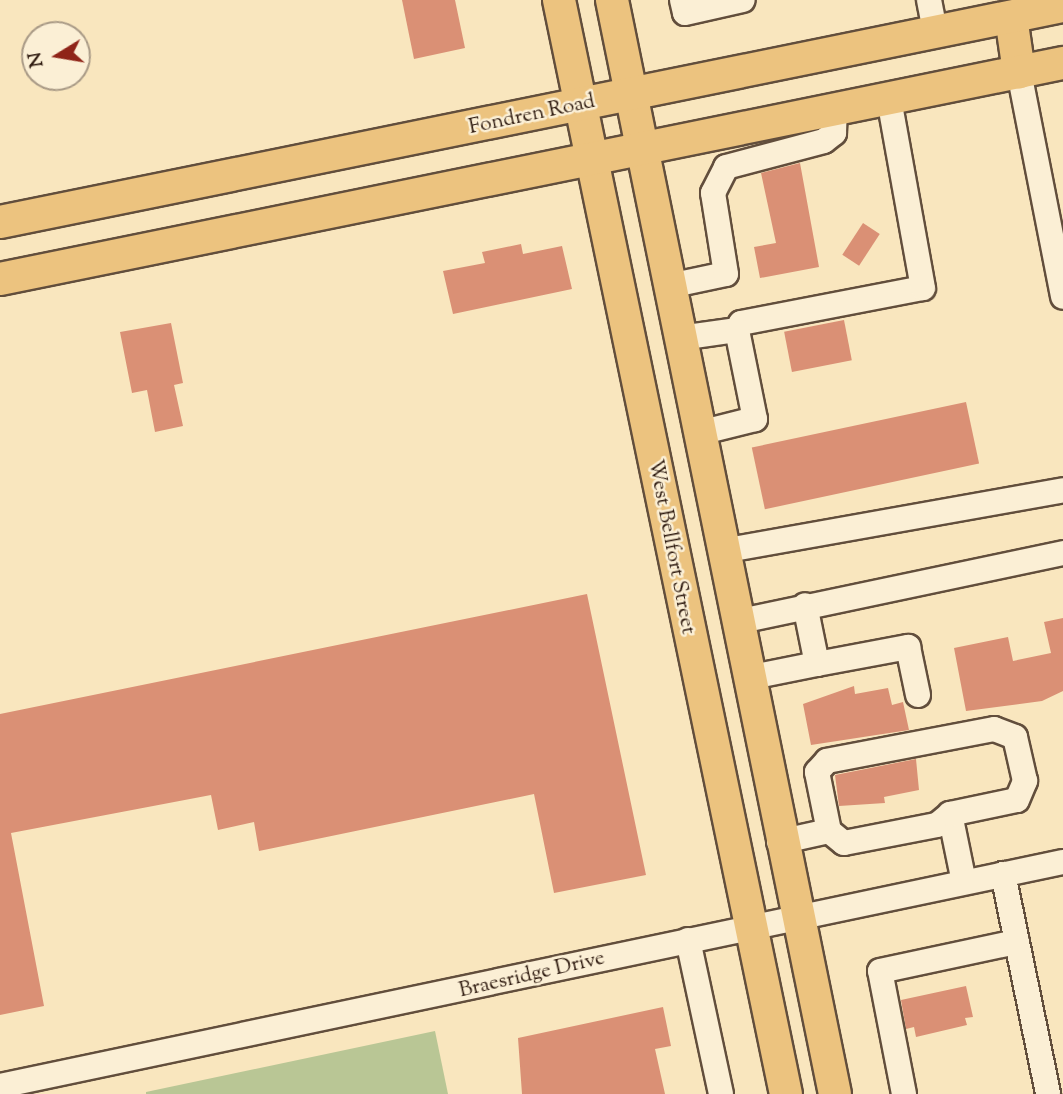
<!DOCTYPE html>
<style>
body{margin:0}
#map{position:relative;width:1063px;height:1094px;overflow:hidden;background:#f9e6be;font-family:"Sorts Mill Goudy",serif}
div>[style]{position:absolute}
.green>*{inset:0;background:#b9c695}
.building>*{inset:0;background:#da9075;transform-origin:0 0}
.roads{filter:drop-shadow(2px 0 #624e3c) drop-shadow(-2px 0 #624e3c) drop-shadow(0 2px #624e3c) drop-shadow(0 -2px #624e3c)}
.minor>*{height:24px;margin:-12px;padding:0 12px;transform-origin:12px;border-radius:12px;background:#fbefd5}
.major>*{height:32px;margin:-16px;padding:0 16px;transform-origin:16px;border-radius:16px;background:#ecc37f}
span{translate:-50% -50%;white-space:nowrap;text-align:center;line-height:1.15;-webkit-text-stroke:5px #fbefd5;paint-order:stroke}
.street-label{font-size:21px;color:#2f1b10}
.north{position:absolute;left:21px;top:21px;width:70px;height:70px;box-sizing:border-box;background:#fbefd5;border:2px solid #a99a86;border-radius:50%;rotate:259deg;font-size:19px;font-weight:700;line-height:28px;text-align:center;color:#2f1b10}
.north::after{content:'';display:block;margin:auto;width:24px;height:32px;background:#8f2418;clip-path:polygon(50% 0,100% 100%,50% 72%,0 100%)}
</style>
<div id="map">
<div class="green">
<i style="clip-path:polygon(435px 1031px,448px 1094px,146px 1094px,146px 1092px)"></i>
</div>
<div class="building">
<i style="clip-path:polygon(402px 0,455px 0,465px 48px,414px 59px)"></i>
<i style="clip-path:polygon(800px 163px,819px 267px,760px 278px,754px 247px,776px 243px,761px 173px)"></i>
<i style="left:863px;top:223px;width:20px;height:38px;rotate:33deg"></i>
<i style="clip-path:polygon(521px 244px,523px 254px,562px 246px,572px 289px,453px 314px,443px 271px,485px 263px,482px 252px)"></i>
<i style="left:844px;top:320px;width:41px;height:61px;rotate:79deg"></i>
<i style="clip-path:polygon(171px 323px,183px 383px,174px 385px,183px 426px,155px 432px,147px 390px,132px 393px,120px 332px)"></i>
<i style="left:966px;top:402px;width:63px;height:219px;rotate:78deg"></i>
<i style="clip-path:polygon(587px 594px,646px 875px,554px 893px,534px 794px,259px 851px,254px 822px,218px 830px,211px 795px,11px 833px,44px 1006px,0 1015px,0 714px)"></i>
<i style="clip-path:polygon(1063px 618px,1063px 691px,1042px 701px,966px 711px,954px 648px,1008px 637px,1013px 661px,1051px 653px,1044px 622px)"></i>
<i style="clip-path:polygon(854px 686px,855px 694px,888px 688px,892px 705px,903px 702px,909px 730px,811px 745px,803px 704px)"></i>
<i style="clip-path:polygon(916px 759px,919px 790px,884px 797px,885px 803px,839px 806px,835px 775px)"></i>
<i style="clip-path:polygon(966px 986px,973px 1017px,965px 1018px,967px 1025px,916px 1037px,914px 1027px,906px 1029px,901px 1000px)"></i>
<i style="clip-path:polygon(663px 1007px,671px 1046px,655px 1049px,665px 1094px,522px 1094px,518px 1038px)"></i>
</div>
<div class="roads">
<div class="minor">
<i style="left:682px;top:0;width:13px;rotate:77deg"></i>
<i style="left:685px;top:13px;width:59px;rotate:-12.6deg"></i>
<i style="left:929px;top:0;width:33px;rotate:79deg"></i>
<i style="left:1019px;top:72px;width:229px;rotate:78.9deg"></i>
<i style="left:669px;top:286px;width:58px;rotate:-11.9deg"></i>
<i style="left:726px;top:274px;width:82px;rotate:-99.1deg"></i>
<i style="left:713px;top:193px;width:29px;rotate:-63deg"></i>
<i style="left:726px;top:167px;width:101px;rotate:-14.9deg"></i>
<i style="left:824px;top:141px;width:13px;rotate:-39deg"></i>
<i style="left:834px;top:133px;width:24px;rotate:-88deg"></i>
<i style="left:737px;top:330px;width:8px;rotate:-60deg"></i>
<i style="left:741px;top:323px;width:185px;rotate:-10.9deg"></i>
<i style="left:923px;top:288px;width:192px;rotate:-100.2deg"></i>
<i style="left:680px;top:338px;width:58px;rotate:-8deg"></i>
<i style="left:737px;top:330px;width:91px;rotate:78.6deg"></i>
<i style="left:755px;top:419px;width:58px;rotate:166deg"></i>
<i style="left:722px;top:551px;width:346px;rotate:-10.1deg"></i>
<i style="left:736px;top:622px;width:334px;rotate:-11.9deg"></i>
<i style="left:817px;top:664px;width:93px;rotate:-10.6deg"></i>
<i style="left:908px;top:647px;width:49px;rotate:78.2deg"></i>
<i style="left:747px;top:678px;width:71px;rotate:-11.3deg"></i>
<i style="left:817px;top:664px;width:60px;rotate:-101.5deg"></i>
<i style="left:950px;top:814px;width:69px;rotate:78.4deg"></i>
<i style="left:779px;top:842px;width:51px;rotate:-12.4deg"></i>
<i style="left:829px;top:831px;width:19px;rotate:39deg"></i>
<i style="left:844px;top:843px;width:95px;rotate:-11deg"></i>
<i style="left:937px;top:825px;width:17px;rotate:-40deg"></i>
<i style="left:950px;top:814px;width:68px;rotate:-11.8deg"></i>
<i style="left:1017px;top:800px;width:21px;rotate:-67deg"></i>
<i style="left:1025px;top:781px;width:45px;rotate:-102.8deg"></i>
<i style="left:1015px;top:737px;width:22px;rotate:-159deg"></i>
<i style="left:994px;top:729px;width:170px;rotate:169.2deg"></i>
<i style="left:827px;top:761px;width:15px;rotate:132deg"></i>
<i style="left:817px;top:772px;width:60px;rotate:78.5deg"></i>
<i style="left:1003px;top:874px;width:225px;rotate:78.4deg"></i>
<i style="left:688px;top:940px;width:157px;rotate:77.9deg"></i>
<i style="left:0;top:1086px;width:1086px;rotate:-11.9deg"></i>
<i style="left:904px;top:1094px;width:125px;rotate:-101deg"></i>
<i style="left:880px;top:971px;width:140px;rotate:-12deg"></i>
</div>
<div class="major">
<i style="left:559px;top:0;width:1117px;rotate:78.28deg"></i>
<i style="left:612px;top:0;width:1116px;rotate:78.48deg"></i>
<i style="left:1011px;top:17px;width:56px;rotate:81.7deg"></i>
<i style="left:0;top:222px;width:1085px;rotate:-11.49deg"></i>
<i style="left:0;top:279px;width:1085px;rotate:-11.49deg"></i>
</div>
</div>
<div class="street-label">
<span style="left:532px;top:115px;rotate:-12deg">Fondren Road</span>
<span style="left:671px;top:547px;rotate:79deg">West Bellfort Street</span>
<span style="left:532px;top:975px;rotate:-13deg">Braesridge Drive</span>
</div>
<div class="north">N</div>
</div>
